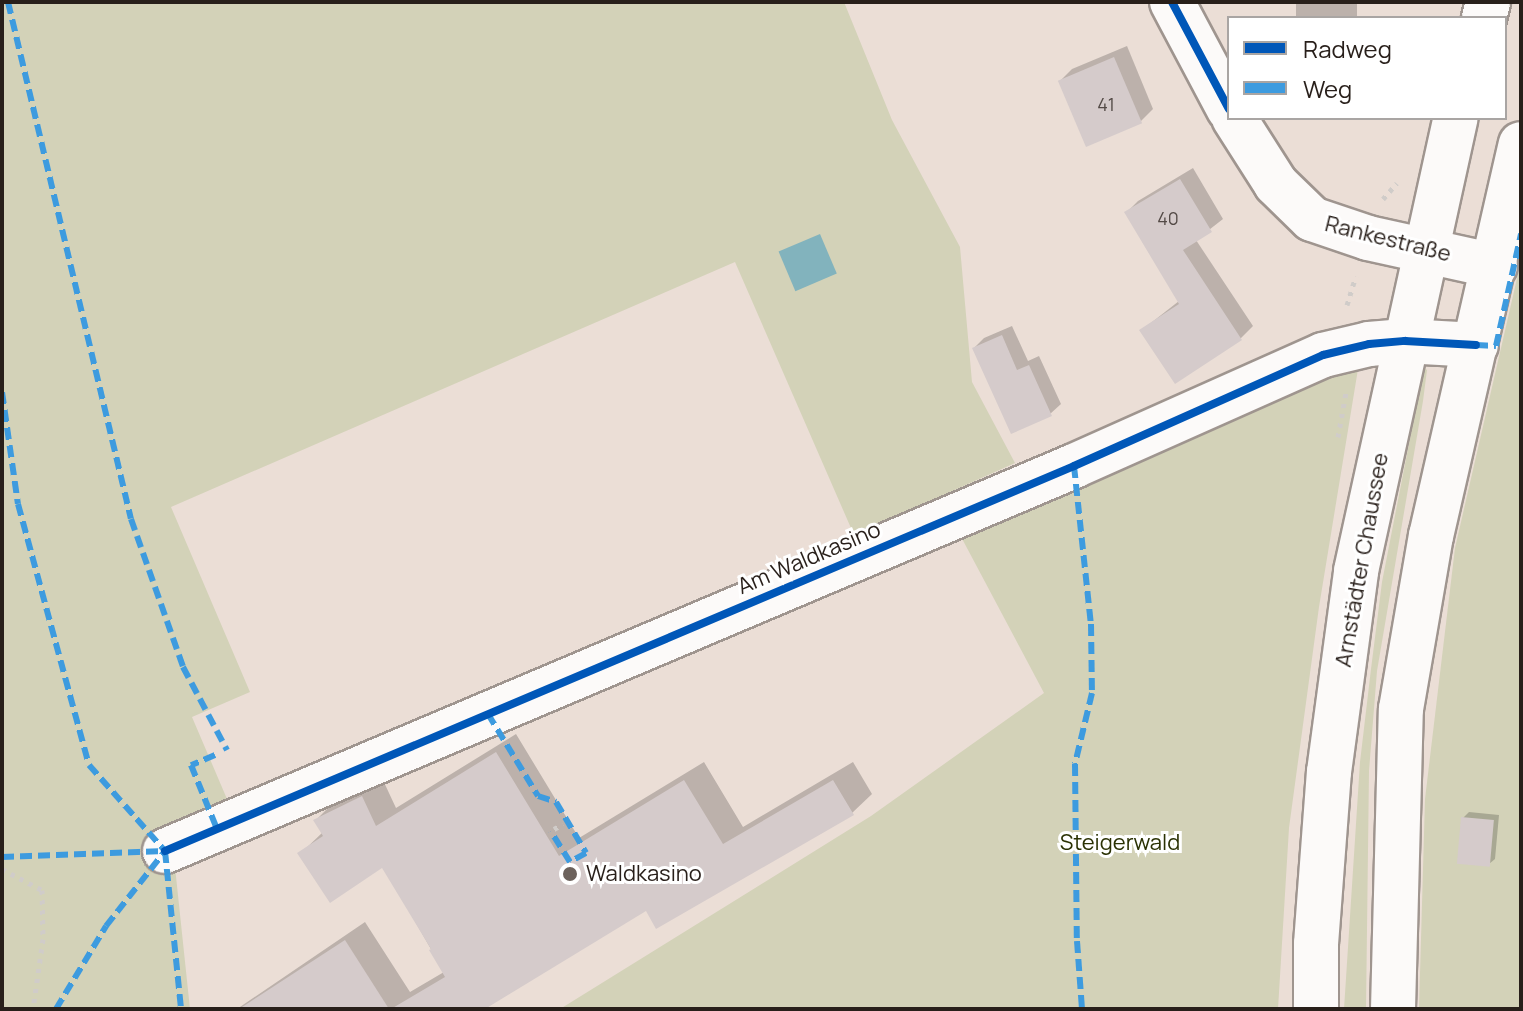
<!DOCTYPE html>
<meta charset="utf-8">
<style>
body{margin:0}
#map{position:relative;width:1523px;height:1011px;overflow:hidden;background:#ebded6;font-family:Manrope,sans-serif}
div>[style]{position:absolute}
.green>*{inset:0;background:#d3d2b8}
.water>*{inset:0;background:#82b3bd;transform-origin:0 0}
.shadow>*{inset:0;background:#0003;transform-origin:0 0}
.building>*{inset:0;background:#d5cbcb;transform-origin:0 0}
.path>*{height:5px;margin-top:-2.5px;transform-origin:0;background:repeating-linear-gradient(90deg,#d0ccc9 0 4px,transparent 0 10px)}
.roads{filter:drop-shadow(2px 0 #9f958f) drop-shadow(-2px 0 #9f958f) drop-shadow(0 2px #9f958f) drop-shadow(0 -2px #9f958f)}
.minor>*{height:44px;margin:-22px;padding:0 22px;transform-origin:22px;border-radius:22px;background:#fcfaf9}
.secondary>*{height:44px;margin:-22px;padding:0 22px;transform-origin:22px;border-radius:22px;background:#fcfaf9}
.quiet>*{height:6px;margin-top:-3px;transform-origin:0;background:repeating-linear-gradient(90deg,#3d9bdf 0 12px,transparent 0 18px)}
.cycleway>*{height:8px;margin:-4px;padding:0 4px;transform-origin:4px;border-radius:4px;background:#0057b8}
.dots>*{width:22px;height:22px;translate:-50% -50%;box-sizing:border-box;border:4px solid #fff;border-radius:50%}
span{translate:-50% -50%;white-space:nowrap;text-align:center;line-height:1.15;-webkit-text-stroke:6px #fff;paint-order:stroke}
.number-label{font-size:18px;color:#534a46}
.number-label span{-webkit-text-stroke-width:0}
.street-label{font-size:22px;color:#281f1a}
.park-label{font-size:22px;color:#2a3103}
.poi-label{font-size:22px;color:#281f1a}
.left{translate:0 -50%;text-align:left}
.frame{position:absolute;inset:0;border:4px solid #281f1a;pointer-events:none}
.legend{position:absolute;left:1227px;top:16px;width:280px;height:104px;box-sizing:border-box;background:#fff;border:2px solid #a9a5a3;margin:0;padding:10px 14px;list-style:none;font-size:24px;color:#281f1a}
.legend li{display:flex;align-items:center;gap:16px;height:40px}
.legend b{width:40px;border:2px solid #a9a5a3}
</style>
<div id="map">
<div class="green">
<i style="clip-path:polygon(2px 2px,844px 2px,892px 120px,960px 247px,972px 382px,1015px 463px,854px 535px,735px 262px,171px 507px,250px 692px,192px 717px,230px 806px,171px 829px,190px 1009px,2px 1009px)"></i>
<i style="clip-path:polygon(1521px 261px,1521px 1009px,1419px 1009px,1425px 799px,1455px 548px)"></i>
<i style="clip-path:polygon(1359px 363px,1319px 607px,1289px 828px,1278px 1009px,560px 1009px,871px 816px,1044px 693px,959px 533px)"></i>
<i style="clip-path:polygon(1424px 367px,1427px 370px,1423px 401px,1377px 671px,1369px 771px,1366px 1009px,1344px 1009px,1360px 762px,1371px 669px,1382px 582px)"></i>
</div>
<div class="water">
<i style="left:820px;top:234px;width:43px;height:45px;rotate:67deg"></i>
</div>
<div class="shadow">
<i style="left:1296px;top:2px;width:61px;height:16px"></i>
<i style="clip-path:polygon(1127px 46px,1153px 109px,1141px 121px,1060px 81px,1072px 69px)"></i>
<i style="clip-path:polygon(1193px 168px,1223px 219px,1196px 240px,1253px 326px,1241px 338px,1175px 382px,1142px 330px,1179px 301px,1126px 213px,1138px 201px)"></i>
<i style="clip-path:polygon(1012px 326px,1028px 361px,1039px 356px,1061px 404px,1050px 414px,974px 348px,984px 338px)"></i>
<i style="clip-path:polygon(516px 734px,579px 838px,704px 762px,743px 827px,853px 762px,872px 794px,852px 813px,646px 908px,484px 1009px,237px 1009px,365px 922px,410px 992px,444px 972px,383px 865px,300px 854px,323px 832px,316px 820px,335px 801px,382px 778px,396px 808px)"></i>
<i style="clip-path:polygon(1469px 812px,1499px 815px,1495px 859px,1489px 864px,1463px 818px)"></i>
</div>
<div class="building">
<i style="left:1114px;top:57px;width:72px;height:61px;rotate:67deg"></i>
<i style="clip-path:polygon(1180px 179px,1212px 232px,1183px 250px,1242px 340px,1175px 384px,1139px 330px,1179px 304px,1124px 212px)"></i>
<i style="clip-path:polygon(1002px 335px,1017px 370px,1029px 365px,1052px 416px,1011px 434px,972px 348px)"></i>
<i style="clip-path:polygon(496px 752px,559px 856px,684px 780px,723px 844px,833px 780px,854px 815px,656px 929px,646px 911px,485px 1009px,391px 1009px,445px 977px,429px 950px,431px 949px,382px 868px,330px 903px,297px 853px,323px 836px,313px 820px,362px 796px,376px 826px)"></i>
<i style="left:1461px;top:817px;width:33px;height:47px;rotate:5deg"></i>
<i style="clip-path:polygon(345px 940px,389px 1009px,239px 1009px,305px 966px)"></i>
</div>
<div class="path">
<i style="left:1383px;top:199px;width:21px;rotate:-49deg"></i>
<i style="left:1347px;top:305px;width:30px;rotate:-73deg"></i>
<i style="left:1338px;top:437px;width:46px;rotate:-79.9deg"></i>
<i style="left:554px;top:829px;width:10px;rotate:-29deg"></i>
<i style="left:2px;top:869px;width:45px;rotate:27.7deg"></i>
<i style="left:42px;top:890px;width:49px;rotate:88.8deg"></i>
<i style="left:43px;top:939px;width:71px;rotate:98.1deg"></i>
</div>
<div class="roads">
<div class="minor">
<i style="left:1172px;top:2px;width:121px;rotate:62deg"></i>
<i style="left:1234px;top:118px;width:78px;rotate:57.5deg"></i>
<i style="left:1276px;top:184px;width:50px;rotate:44.2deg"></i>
<i style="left:1312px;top:219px;width:59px;rotate:18.7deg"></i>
<i style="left:1368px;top:238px;width:130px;rotate:12.4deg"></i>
<i style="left:165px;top:851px;width:987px;rotate:-22.95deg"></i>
<i style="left:1074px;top:466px;width:273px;rotate:-24deg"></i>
<i style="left:1323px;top:355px;width:47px;rotate:-13.4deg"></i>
<i style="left:1369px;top:344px;width:36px;rotate:-5deg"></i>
<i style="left:1405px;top:341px;width:71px;rotate:3.2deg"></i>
</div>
<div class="secondary">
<i style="left:1484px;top:18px;width:16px;rotate:-76deg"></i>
<i style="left:1316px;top:1009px;width:65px;rotate:-90deg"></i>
<i style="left:1316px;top:944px;width:172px;rotate:-85.7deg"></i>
<i style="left:1329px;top:772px;width:203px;rotate:-82.3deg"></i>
<i style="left:1356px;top:571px;width:464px;rotate:-77.6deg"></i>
<i style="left:1393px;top:1009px;width:300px;rotate:-88.5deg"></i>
<i style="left:1401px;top:709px;width:176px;rotate:-80.2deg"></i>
<i style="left:1431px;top:536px;width:402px;rotate:-77.1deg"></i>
</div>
</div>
<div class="quiet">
<i style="left:8px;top:2px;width:531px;rotate:76.62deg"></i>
<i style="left:131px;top:519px;width:157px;rotate:70.6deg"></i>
<i style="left:183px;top:667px;width:94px;rotate:62.1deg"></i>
<i style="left:1476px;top:345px;width:20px;rotate:3deg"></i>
<i style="left:1496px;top:346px;width:115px;rotate:-77.4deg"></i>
<i style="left:2px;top:392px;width:113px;rotate:81.9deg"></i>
<i style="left:18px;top:504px;width:270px;rotate:74.8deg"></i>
<i style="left:89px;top:765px;width:115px;rotate:48.5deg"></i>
<i style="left:165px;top:851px;width:159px;rotate:84.2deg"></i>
<i style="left:1074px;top:466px;width:159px;rotate:83.9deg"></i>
<i style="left:1091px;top:624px;width:69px;rotate:89.2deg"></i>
<i style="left:1092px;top:693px;width:73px;rotate:103.5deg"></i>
<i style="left:1075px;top:764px;width:177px;rotate:89.4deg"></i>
<i style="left:1077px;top:941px;width:68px;rotate:85.8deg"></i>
<i style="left:488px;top:714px;width:96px;rotate:58.6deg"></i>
<i style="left:538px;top:796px;width:19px;rotate:18deg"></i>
<i style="left:556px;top:802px;width:59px;rotate:59.5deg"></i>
<i style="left:586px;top:853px;width:18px;rotate:151deg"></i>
<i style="left:570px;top:862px;width:36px;rotate:-122deg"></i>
<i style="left:215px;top:755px;width:26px;rotate:157deg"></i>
<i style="left:191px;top:765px;width:69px;rotate:67.9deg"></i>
<i style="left:2px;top:857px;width:163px;rotate:-2.1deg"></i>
<i style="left:56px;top:1009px;width:97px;rotate:-58.9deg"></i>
<i style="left:106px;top:926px;width:95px;rotate:-51.8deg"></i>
</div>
<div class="cycleway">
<i style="left:1172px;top:2px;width:121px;rotate:62deg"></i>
<i style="left:165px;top:851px;width:987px;rotate:-22.95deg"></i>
<i style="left:1074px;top:466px;width:273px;rotate:-24deg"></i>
<i style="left:1323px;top:355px;width:47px;rotate:-13.4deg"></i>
<i style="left:1369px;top:344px;width:36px;rotate:-5deg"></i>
<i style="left:1405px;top:341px;width:71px;rotate:3.2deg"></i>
</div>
<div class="dots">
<i style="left:570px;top:874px;background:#6c625c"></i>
</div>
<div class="number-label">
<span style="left:1106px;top:104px">41</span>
<span style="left:1168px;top:218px">40</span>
</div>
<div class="street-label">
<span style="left:1388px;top:239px;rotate:14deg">Rankestraße</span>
<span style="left:809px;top:558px;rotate:-23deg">Am Waldkasino</span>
<span style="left:1362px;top:560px;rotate:-80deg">Arnstädter Chaussee</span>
</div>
<div class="park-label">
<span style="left:1120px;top:843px">Steigerwald</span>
</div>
<div class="poi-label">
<span class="left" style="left:586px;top:874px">Waldkasino</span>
</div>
<div class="frame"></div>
<ul class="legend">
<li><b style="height:10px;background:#0057b8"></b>Radweg</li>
<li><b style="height:10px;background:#3d9bdf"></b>Weg</li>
</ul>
</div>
